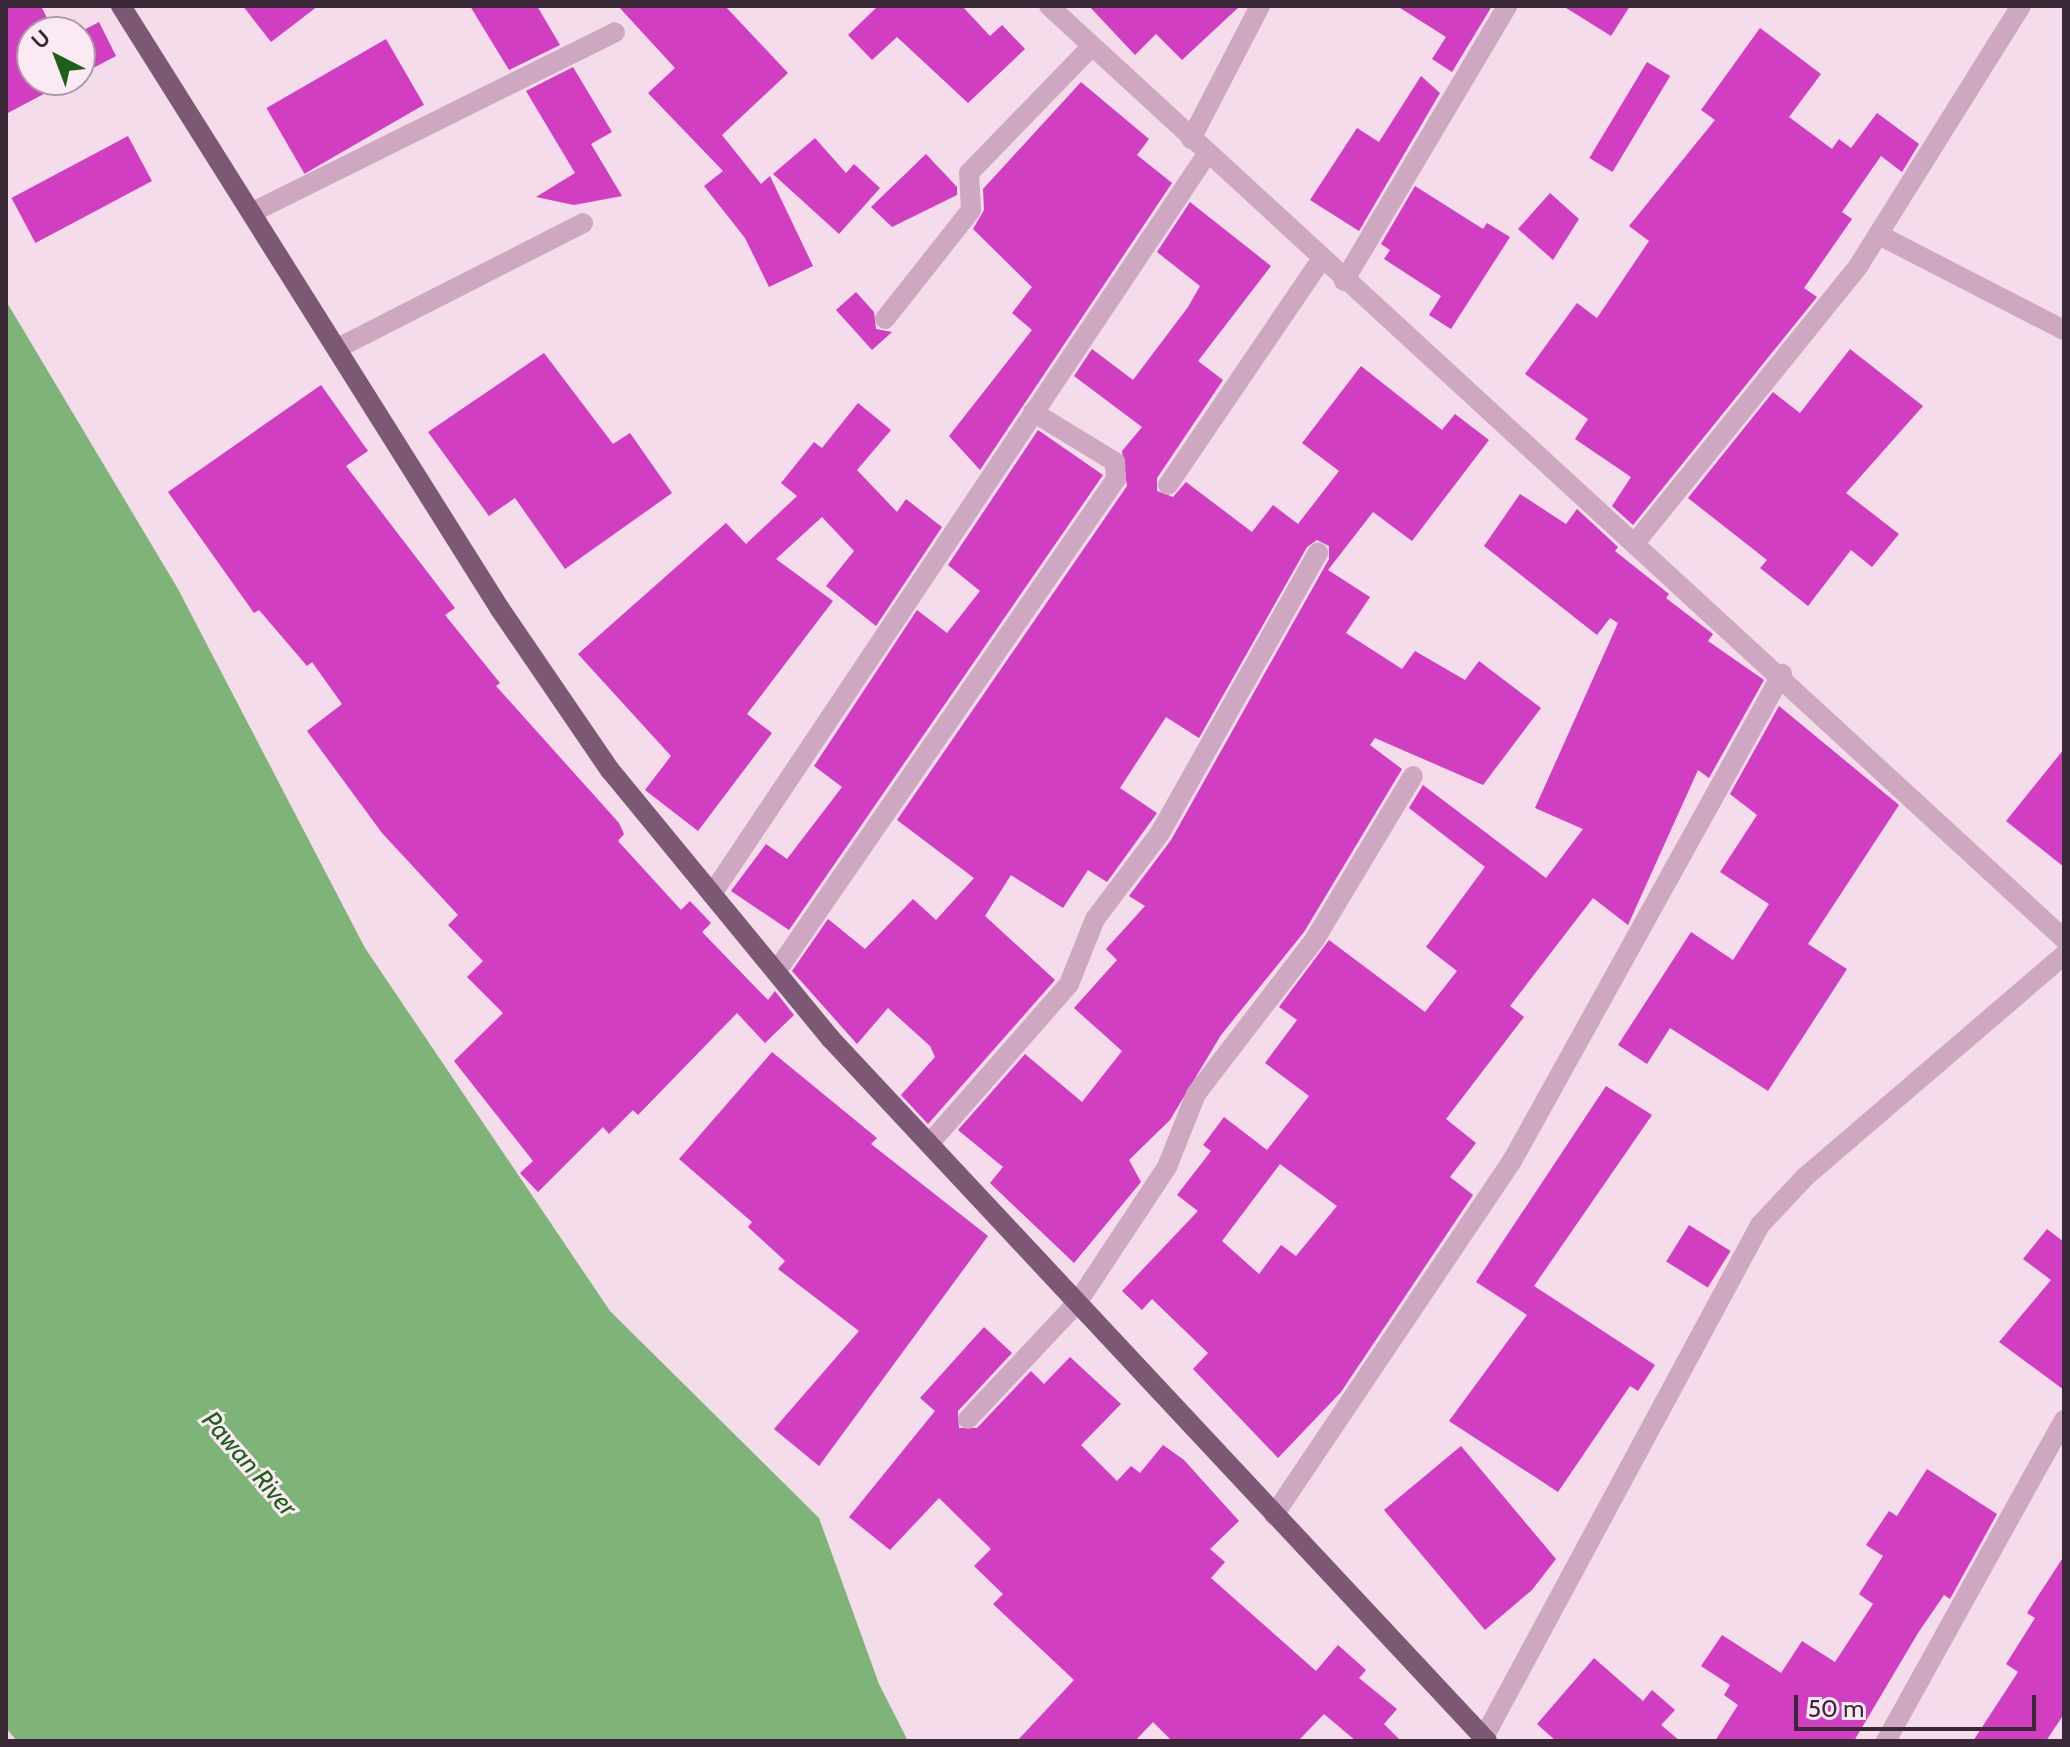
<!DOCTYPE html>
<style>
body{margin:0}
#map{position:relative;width:2070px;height:1747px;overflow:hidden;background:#f4dceb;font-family:Cabin,sans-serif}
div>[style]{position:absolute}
.water>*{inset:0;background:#7eb478}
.building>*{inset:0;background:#d13ec1;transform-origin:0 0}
.minor>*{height:20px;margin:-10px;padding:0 10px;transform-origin:10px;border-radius:10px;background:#cea7c1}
.major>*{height:20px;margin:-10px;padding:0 10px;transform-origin:10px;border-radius:10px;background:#7d5875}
span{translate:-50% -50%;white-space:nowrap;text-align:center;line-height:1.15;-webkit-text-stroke:6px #fbe9f4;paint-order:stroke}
.water-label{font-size:26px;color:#1e5f19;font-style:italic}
.frame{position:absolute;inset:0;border:8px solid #392836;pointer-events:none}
.north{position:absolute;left:16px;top:16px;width:80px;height:80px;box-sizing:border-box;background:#fbe9f4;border:2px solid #ad9ca8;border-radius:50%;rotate:318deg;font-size:22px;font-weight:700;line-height:32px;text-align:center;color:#392836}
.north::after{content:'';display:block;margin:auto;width:28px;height:36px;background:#1e5f19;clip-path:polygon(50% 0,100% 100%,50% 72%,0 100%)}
.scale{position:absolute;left:1794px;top:1695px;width:242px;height:36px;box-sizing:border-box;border:4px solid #392836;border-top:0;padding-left:10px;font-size:24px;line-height:28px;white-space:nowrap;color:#392836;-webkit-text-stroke:6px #fbe9f4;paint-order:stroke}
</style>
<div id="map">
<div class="water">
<i style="clip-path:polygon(6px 301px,178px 589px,365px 948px,610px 1311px,819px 1518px,879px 1684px,908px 1741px,17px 1741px,6px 1728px)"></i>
</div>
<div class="building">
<i style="clip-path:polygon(6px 6px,41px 6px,54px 32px,32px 32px,32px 80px,70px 80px,6px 114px)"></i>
<i style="clip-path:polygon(243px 6px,318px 6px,271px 42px)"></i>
<i style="clip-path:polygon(470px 6px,537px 6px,560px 45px,509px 70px)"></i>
<i style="clip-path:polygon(618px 6px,725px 6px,788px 73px,722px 135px,761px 184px,770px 176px,813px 266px,769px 287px,745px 238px,704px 186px,723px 171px,648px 93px,675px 68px)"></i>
<i style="clip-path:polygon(878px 6px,962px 6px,990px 36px,1002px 25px,1025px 49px,968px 103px,897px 37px,872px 60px,848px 35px)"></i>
<i style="clip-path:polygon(1089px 6px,1240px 6px,1182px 60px,1156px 34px,1135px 55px)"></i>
<i style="clip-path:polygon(1397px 6px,1492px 6px,1452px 72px,1432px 59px,1446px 37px)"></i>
<i style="clip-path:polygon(1563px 6px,1630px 6px,1611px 36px)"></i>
<i style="clip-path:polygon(99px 22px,116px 56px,80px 75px,80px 32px)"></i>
<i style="clip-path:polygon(1760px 28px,1821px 74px,1789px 117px,1832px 149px,1839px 139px,1851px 148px,1877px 113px,1919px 144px,1902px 172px,1881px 156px,1842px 212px,1852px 219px,1804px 288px,1817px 297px,1633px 525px,1612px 506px,1631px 477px,1575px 439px,1588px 419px,1525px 374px,1577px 303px,1597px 318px,1649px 241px,1629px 226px,1715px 120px,1701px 110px)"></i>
<i style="left:386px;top:39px;width:76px;height:138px;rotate:60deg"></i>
<i style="left:1647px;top:62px;width:27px;height:112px;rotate:31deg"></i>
<i style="clip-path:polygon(573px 67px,612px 132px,591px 144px,622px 196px,574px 205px,536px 197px,575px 173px,526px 91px)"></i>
<i style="clip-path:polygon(1421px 76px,1440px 93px,1359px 231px,1310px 200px,1357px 128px,1379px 142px)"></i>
<i style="clip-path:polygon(1081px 82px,1149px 139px,1137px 155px,1172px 183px,980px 470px,949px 436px,1032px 330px,1012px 313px,1032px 287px,973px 229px,984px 210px,983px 189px)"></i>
<i style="left:128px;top:136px;width:51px;height:132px;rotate:62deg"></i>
<i style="clip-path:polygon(815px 138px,846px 173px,854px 164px,880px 188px,839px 234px,773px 174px)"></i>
<i style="clip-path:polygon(926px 154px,957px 187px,957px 195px,892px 227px,871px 207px)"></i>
<i style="clip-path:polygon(1415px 186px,1483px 229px,1487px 223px,1510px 237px,1451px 329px,1429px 315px,1441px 296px,1384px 259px,1390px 250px,1381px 244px)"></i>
<i style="clip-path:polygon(1550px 193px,1579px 219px,1553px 260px,1518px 229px)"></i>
<i style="clip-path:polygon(1190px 202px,1271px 266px,1198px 361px,1223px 380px,1157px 478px,1157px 491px,1173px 497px,1186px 482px,1252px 532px,1273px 505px,1298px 524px,1339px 471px,1302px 443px,1361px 366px,1442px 430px,1455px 414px,1489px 440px,1412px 541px,1373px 512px,1328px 570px,1370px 597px,1346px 633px,1402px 669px,1415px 651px,1465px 680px,1479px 661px,1541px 708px,1483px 785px,1375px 738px,1370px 745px,1402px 769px,1304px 932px,1221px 1035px,1170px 1120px,1129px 1160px,1141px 1182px,1074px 1263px,990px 1183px,1003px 1167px,958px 1130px,1025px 1054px,1082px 1102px,1122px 1051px,1074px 1008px,1117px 960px,1106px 949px,1145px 906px,1129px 896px,1171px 840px,1329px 559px,1329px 546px,1317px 540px,1307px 547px,1199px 738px,1166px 717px,1120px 788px,1157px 813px,1107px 882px,1088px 870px,1063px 908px,1011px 875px,985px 916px,1055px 980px,928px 1124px,901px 1095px,935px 1057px,930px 1046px,888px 1008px,857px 1044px,792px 971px,828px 919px,865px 949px,913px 899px,936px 920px,974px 878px,897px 820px,1127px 486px,1122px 451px,1142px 427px,1074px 376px,1092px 349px,1133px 380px,1188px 307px,1200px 286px,1157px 252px)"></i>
<i style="clip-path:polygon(856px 292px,874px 312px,876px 329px,892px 332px,872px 350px,836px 310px)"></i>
<i style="clip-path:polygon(1850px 349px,1923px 406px,1846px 493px,1899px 534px,1872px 567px,1851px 550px,1808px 606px,1760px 568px,1767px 560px,1688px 498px,1773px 392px,1800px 413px)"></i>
<i style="clip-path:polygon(544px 353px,613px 444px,630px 433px,672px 493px,565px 569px,515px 498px,489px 516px,428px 432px)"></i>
<i style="clip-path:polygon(321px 385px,368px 451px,346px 466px,455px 608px,445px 615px,500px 683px,496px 686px,619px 823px,624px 834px,618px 841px,681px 910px,690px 901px,711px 923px,702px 932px,768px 1000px,775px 991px,794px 1015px,765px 1043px,737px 1013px,638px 1115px,633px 1110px,609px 1134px,603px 1127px,538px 1192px,520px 1173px,533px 1161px,454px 1061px,503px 1013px,467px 977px,483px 961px,448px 925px,458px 915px,382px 833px,307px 731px,342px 704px,312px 662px,307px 666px,259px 610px,254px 613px,168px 492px)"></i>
<i style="clip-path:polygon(858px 403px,891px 430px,857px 470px,897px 512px,906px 499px,942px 527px,876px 626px,826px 586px,854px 551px,822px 517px,776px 559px,833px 601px,747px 714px,772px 733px,698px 831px,645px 790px,671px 756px,578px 654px,726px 523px,746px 544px,797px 496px,781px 483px,814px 442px,822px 448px)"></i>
<i style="clip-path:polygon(1038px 430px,1103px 475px,789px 930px,731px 891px,766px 844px,787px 859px,842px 787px,814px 766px,917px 610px,947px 633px,980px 591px,948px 565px)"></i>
<i style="clip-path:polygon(evenodd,1520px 494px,1566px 524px,1577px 509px,1618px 547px,1615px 551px,1669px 594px,1666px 598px,1713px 634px,1708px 641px,1764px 680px,1709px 778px,1698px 770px,1628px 925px,1593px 898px,1510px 1006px,1524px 1017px,1446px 1119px,1476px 1143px,1450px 1177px,1473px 1195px,1341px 1392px,1278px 1458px,1193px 1369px,1208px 1353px,1152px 1299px,1142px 1310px,1122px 1291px,1198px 1211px,1177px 1195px,1211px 1151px,1203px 1145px,1224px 1117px,1267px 1150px,1309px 1096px,1265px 1063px,1297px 1020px,1279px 1007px,1329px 940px,1425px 1012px,1457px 971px,1426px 947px,1485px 867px,1409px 808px,1423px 785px,1546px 878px,1583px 829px,1535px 808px,1618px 623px,1610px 618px,1597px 635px,1484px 546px,1520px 494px,1280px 1164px,1337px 1206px,1296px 1256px,1281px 1245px,1259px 1274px,1222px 1241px,1280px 1164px)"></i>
<i style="clip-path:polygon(1779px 706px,1899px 805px,1808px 944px,1847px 969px,1768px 1091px,1670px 1028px,1647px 1064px,1618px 1045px,1691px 932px,1733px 960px,1769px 904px,1720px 872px,1757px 815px,1730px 794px)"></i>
<i style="clip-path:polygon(2064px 749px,2064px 867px,2006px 821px)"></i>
<i style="clip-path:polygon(772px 1052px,877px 1138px,871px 1144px,988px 1236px,819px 1466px,774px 1429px,859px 1331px,778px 1269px,785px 1261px,748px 1227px,752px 1222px,679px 1159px)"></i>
<i style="clip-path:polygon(1606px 1086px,1652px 1115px,1534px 1286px,1655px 1365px,1638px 1391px,1630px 1386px,1558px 1492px,1449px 1421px,1527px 1315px,1476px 1282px)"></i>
<i style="left:1689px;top:1225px;width:49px;height:43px;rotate:32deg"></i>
<i style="clip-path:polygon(2047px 1229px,2064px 1242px,2064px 1390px,1999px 1342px,2051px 1280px,2023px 1259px)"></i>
<i style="clip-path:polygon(984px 1327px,1012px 1353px,958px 1411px,959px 1428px,977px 1428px,1031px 1371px,1044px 1384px,1070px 1357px,1121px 1404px,1081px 1445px,1117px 1481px,1131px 1466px,1140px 1473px,1163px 1445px,1184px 1460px,1239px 1521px,1210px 1549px,1225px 1562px,1211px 1578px,1316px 1671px,1338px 1645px,1366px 1670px,1359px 1678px,1397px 1709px,1384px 1724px,1401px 1741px,1356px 1741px,1324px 1714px,1298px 1741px,1172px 1741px,1153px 1722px,1135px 1741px,1017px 1741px,1074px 1680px,993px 1604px,1003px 1594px,974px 1566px,991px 1549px,939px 1498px,890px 1550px,849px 1517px,935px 1411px,920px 1398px)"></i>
<i style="clip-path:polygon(1461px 1446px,1556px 1559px,1532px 1590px,1485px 1630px,1384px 1510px)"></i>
<i style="clip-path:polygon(1927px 1469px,1997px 1514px,1950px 1599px,1944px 1595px,1918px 1633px,1854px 1741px,1715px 1741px,1738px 1705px,1724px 1695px,1730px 1685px,1701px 1666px,1722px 1635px,1781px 1673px,1802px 1641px,1835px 1662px,1873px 1604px,1859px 1594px,1883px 1556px,1866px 1545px,1889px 1511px,1897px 1516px)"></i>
<i style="clip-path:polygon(2064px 1556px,2064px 1714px,2046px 1741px,1973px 1741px,2018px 1672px,2006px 1664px,2035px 1618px,2027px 1613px)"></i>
<i style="clip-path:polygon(1594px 1658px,1643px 1701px,1652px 1690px,1675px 1710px,1661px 1725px,1680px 1741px,1556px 1741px,1537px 1724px)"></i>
</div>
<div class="minor">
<i style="left:1049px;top:6px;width:1379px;rotate:42.59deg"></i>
<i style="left:1191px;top:139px;width:150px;rotate:-62.6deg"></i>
<i style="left:253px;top:212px;width:404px;rotate:-26.4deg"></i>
<i style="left:1879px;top:235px;width:208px;rotate:27.2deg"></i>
<i style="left:1344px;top:281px;width:320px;rotate:-59.3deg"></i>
<i style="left:885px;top:319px;width:139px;rotate:-51.7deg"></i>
<i style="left:971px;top:210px;width:37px;rotate:-93deg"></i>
<i style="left:969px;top:173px;width:175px;rotate:-45.9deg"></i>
<i style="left:338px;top:348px;width:275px;rotate:-27deg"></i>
<i style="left:1168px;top:485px;width:272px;rotate:-55.8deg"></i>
<i style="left:1635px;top:543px;width:357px;rotate:-51.1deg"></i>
<i style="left:1859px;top:265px;width:305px;rotate:-58deg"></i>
<i style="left:712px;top:894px;width:890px;rotate:-56.22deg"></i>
<i style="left:776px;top:972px;width:599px;rotate:-55.41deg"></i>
<i style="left:1116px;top:479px;width:17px;rotate:-93deg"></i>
<i style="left:1115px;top:462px;width:96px;rotate:-148.6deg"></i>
<i style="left:929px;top:1144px;width:213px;rotate:-48.8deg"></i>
<i style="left:1069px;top:984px;width:70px;rotate:-68.2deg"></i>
<i style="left:1095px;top:919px;width:108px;rotate:-52.9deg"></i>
<i style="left:1160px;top:833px;width:322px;rotate:-60.6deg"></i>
<i style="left:968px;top:1419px;width:159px;rotate:-46.8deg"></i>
<i style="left:1077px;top:1303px;width:163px;rotate:-56.5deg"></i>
<i style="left:1167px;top:1167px;width:79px;rotate:-68.3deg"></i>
<i style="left:1196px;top:1094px;width:195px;rotate:-52.5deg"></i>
<i style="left:1315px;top:939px;width:190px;rotate:-59deg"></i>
<i style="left:1274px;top:1515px;width:427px;rotate:-56.1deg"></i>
<i style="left:1512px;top:1161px;width:557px;rotate:-61deg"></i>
<i style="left:1484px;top:1737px;width:582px;rotate:-61.67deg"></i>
<i style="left:1760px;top:1225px;width:66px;rotate:-46.8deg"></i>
<i style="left:1805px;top:1177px;width:341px;rotate:-40.6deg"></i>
<i style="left:1886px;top:1741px;width:367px;rotate:-61deg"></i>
</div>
<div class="major">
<i style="left:121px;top:6px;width:712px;rotate:57.85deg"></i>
<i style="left:500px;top:609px;width:195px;rotate:55.7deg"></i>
<i style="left:610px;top:770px;width:348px;rotate:50.6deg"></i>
<i style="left:831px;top:1039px;width:961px;rotate:46.94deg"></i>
</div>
<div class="water-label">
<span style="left:249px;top:1464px;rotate:49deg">Pawan River</span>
</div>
<div class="frame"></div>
<div class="north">U</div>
<div class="scale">50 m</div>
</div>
